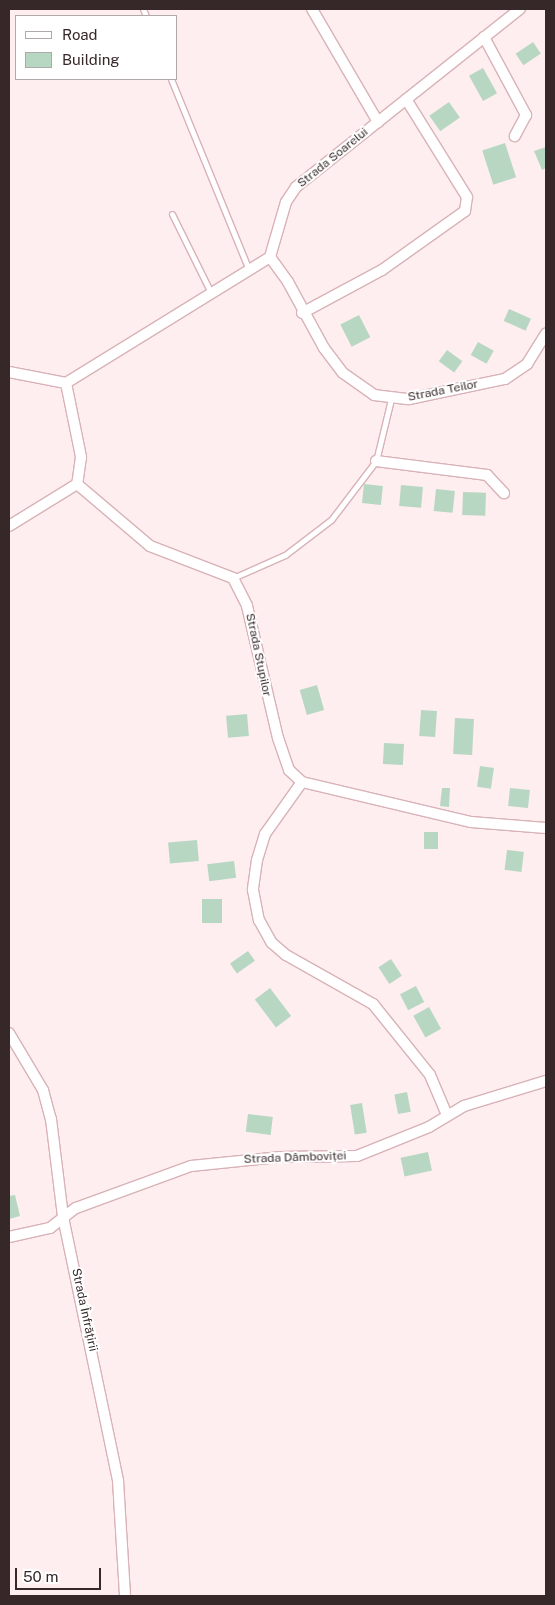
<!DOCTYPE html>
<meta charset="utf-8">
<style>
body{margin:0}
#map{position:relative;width:555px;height:1605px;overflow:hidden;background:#feeeef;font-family:"Public Sans",sans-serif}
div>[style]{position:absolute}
.building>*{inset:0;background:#b8d7c2;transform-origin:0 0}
.roads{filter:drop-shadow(1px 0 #d8b2b7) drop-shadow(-1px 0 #d8b2b7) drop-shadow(0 1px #d8b2b7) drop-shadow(0 -1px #d8b2b7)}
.lane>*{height:5px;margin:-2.5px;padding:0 2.5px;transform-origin:2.5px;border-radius:2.5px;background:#fff}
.street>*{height:10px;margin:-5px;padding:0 5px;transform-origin:5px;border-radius:5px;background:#fff}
span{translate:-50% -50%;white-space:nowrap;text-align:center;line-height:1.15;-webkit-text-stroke:4px #fff;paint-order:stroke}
.street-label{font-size:12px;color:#362729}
.frame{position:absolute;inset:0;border:10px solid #362729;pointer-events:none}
.legend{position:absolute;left:15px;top:15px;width:162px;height:65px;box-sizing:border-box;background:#fff;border:1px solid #afa9a9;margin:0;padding:6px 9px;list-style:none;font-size:15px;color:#362729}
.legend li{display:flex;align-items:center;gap:10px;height:25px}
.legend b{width:25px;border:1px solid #afa9a9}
.scale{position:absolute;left:15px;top:1568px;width:86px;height:22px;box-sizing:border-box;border:2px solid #362729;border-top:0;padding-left:6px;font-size:15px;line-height:18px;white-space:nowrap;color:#362729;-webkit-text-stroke:4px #fff;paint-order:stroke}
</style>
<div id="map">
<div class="building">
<i style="left:533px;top:42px;width:14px;height:21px;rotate:56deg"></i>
<i style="left:483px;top:68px;width:29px;height:16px;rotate:61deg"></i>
<i style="left:449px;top:102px;width:19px;height:24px;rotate:55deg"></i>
<i style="left:505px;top:143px;width:36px;height:24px;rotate:72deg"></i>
<i style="clip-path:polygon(546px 147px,546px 168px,542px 170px,534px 151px)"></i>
<i style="left:509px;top:309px;width:24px;height:13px;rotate:24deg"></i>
<i style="left:359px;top:315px;width:25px;height:21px;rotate:63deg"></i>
<i style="left:478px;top:342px;width:18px;height:15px;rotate:29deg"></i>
<i style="left:447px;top:350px;width:19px;height:14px;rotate:36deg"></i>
<i style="left:364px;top:484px;width:19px;height:19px;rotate:6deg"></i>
<i style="left:401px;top:485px;width:22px;height:21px;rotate:5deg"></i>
<i style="left:436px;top:489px;width:19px;height:22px;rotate:6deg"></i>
<i style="left:463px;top:492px;width:23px;height:23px;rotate:2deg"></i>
<i style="left:317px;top:685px;width:26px;height:18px;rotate:74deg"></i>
<i style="left:421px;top:710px;width:16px;height:26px;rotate:4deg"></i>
<i style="left:247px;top:714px;width:22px;height:21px;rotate:85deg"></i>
<i style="left:455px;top:718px;width:19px;height:36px;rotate:3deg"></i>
<i style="left:384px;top:743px;width:20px;height:21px;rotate:3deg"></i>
<i style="left:480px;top:766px;width:14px;height:21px;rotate:8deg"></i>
<i style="clip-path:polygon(442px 788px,450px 788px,449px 807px,440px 806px)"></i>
<i style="left:510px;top:788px;width:20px;height:18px;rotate:6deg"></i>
<i style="left:424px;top:832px;width:14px;height:17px"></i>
<i style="left:197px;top:840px;width:21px;height:29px;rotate:85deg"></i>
<i style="left:507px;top:850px;width:17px;height:20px;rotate:7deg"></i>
<i style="left:234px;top:861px;width:17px;height:27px;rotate:83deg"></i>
<i style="left:202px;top:899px;width:20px;height:24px"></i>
<i style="left:248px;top:951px;width:12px;height:22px;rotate:55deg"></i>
<i style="left:391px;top:959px;width:20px;height:15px;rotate:57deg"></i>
<i style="left:416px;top:986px;width:18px;height:18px;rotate:63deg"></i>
<i style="left:270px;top:988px;width:35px;height:19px;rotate:53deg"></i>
<i style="left:429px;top:1007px;width:25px;height:18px;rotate:61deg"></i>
<i style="left:407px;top:1092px;width:20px;height:13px;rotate:79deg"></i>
<i style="left:362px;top:1103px;width:30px;height:12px;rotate:81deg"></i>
<i style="left:248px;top:1114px;width:25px;height:18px;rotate:7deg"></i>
<i style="left:428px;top:1152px;width:19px;height:28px;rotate:78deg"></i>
<i style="clip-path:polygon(15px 1195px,20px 1216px,9px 1219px,9px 1196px)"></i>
</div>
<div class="roads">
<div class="lane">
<i style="left:143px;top:9px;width:8px;rotate:67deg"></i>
<i style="left:171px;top:79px;width:206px;rotate:67.8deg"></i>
<i style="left:172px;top:214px;width:88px;rotate:63.7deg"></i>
<i style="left:233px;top:578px;width:57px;rotate:-23.9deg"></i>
<i style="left:285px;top:555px;width:58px;rotate:-37.3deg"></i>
<i style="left:331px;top:520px;width:74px;rotate:-52.7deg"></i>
<i style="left:376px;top:461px;width:64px;rotate:-76.4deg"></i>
</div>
<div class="street">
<i style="left:312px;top:9px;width:131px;rotate:59.7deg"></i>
<i style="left:484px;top:37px;width:89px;rotate:61.7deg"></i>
<i style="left:526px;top:115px;width:24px;rotate:118deg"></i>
<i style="left:270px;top:257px;width:31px;rotate:54deg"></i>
<i style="left:288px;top:282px;width:75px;rotate:61.4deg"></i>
<i style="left:324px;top:348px;width:31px;rotate:53deg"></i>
<i style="left:343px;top:373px;width:38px;rotate:35deg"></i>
<i style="left:374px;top:395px;width:35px;rotate:7deg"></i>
<i style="left:409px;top:399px;width:98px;rotate:-11.8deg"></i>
<i style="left:505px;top:379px;width:27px;rotate:-34deg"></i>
<i style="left:527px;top:364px;width:36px;rotate:-58deg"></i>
<i style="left:302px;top:313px;width:91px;rotate:-28.3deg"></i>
<i style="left:382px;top:270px;width:102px;rotate:-35.4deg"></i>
<i style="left:465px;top:211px;width:14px;rotate:-82deg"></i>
<i style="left:467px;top:197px;width:115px;rotate:-121.9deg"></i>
<i style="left:9px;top:372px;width:58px;rotate:10.9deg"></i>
<i style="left:66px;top:383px;width:240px;rotate:-31.7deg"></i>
<i style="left:270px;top:257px;width:57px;rotate:-73.8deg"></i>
<i style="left:286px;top:202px;width:18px;rotate:-56deg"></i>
<i style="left:296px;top:187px;width:286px;rotate:-38.5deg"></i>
<i style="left:66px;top:383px;width:76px;rotate:78.5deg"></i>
<i style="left:81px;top:457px;width:27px;rotate:98deg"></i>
<i style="left:376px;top:461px;width:112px;rotate:7.2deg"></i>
<i style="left:487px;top:475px;width:25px;rotate:47deg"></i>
<i style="left:77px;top:484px;width:96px;rotate:40.3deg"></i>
<i style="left:150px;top:546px;width:89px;rotate:21.1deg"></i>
<i style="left:233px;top:578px;width:31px;rotate:63deg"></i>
<i style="left:247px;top:606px;width:136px;rotate:76.8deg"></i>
<i style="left:278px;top:738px;width:34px;rotate:71deg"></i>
<i style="left:289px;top:770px;width:18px;rotate:43deg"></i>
<i style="left:302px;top:782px;width:174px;rotate:13.3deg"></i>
<i style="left:471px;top:822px;width:75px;rotate:4.6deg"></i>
<i style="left:9px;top:526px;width:80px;rotate:-31.7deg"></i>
<i style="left:302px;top:782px;width:64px;rotate:125.4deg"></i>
<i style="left:265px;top:834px;width:27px;rotate:107deg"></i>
<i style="left:257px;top:860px;width:30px;rotate:98deg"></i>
<i style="left:253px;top:890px;width:31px;rotate:79deg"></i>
<i style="left:259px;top:920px;width:26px;rotate:61deg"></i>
<i style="left:272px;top:943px;width:18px;rotate:41deg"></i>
<i style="left:286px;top:955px;width:100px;rotate:29.4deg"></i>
<i style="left:373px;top:1004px;width:91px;rotate:51.2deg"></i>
<i style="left:430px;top:1075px;width:43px;rotate:67deg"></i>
<i style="left:9px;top:1033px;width:66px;rotate:59.2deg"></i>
<i style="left:43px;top:1090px;width:30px;rotate:75deg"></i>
<i style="left:51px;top:1119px;width:99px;rotate:83deg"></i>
<i style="left:63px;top:1217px;width:270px;rotate:78.2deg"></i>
<i style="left:118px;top:1481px;width:115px;rotate:86.5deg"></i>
<i style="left:9px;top:1237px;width:42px;rotate:-12.4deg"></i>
<i style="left:50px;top:1228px;width:33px;rotate:-38deg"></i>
<i style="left:76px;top:1208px;width:122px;rotate:-20.1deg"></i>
<i style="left:191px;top:1166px;width:88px;rotate:-5.8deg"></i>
<i style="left:279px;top:1157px;width:78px;rotate:-0.7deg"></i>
<i style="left:357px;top:1156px;width:78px;rotate:-21.9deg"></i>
<i style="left:429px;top:1127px;width:41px;rotate:-31deg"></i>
<i style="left:464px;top:1106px;width:86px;rotate:-17deg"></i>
</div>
</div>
<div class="street-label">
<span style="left:333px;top:158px;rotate:-39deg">Strada Soarelui</span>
<span style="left:443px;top:391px;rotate:-11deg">Strada Teilor</span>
<span style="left:258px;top:655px;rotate:78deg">Strada Stupilor</span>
<span style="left:295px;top:1158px;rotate:-2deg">Strada Dâmboviței</span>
<span style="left:84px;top:1310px;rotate:78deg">Strada Înfrățirii</span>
</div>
<div class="frame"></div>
<ul class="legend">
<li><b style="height:6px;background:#fff"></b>Road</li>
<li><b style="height:14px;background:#b8d7c2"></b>Building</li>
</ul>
<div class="scale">50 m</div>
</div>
